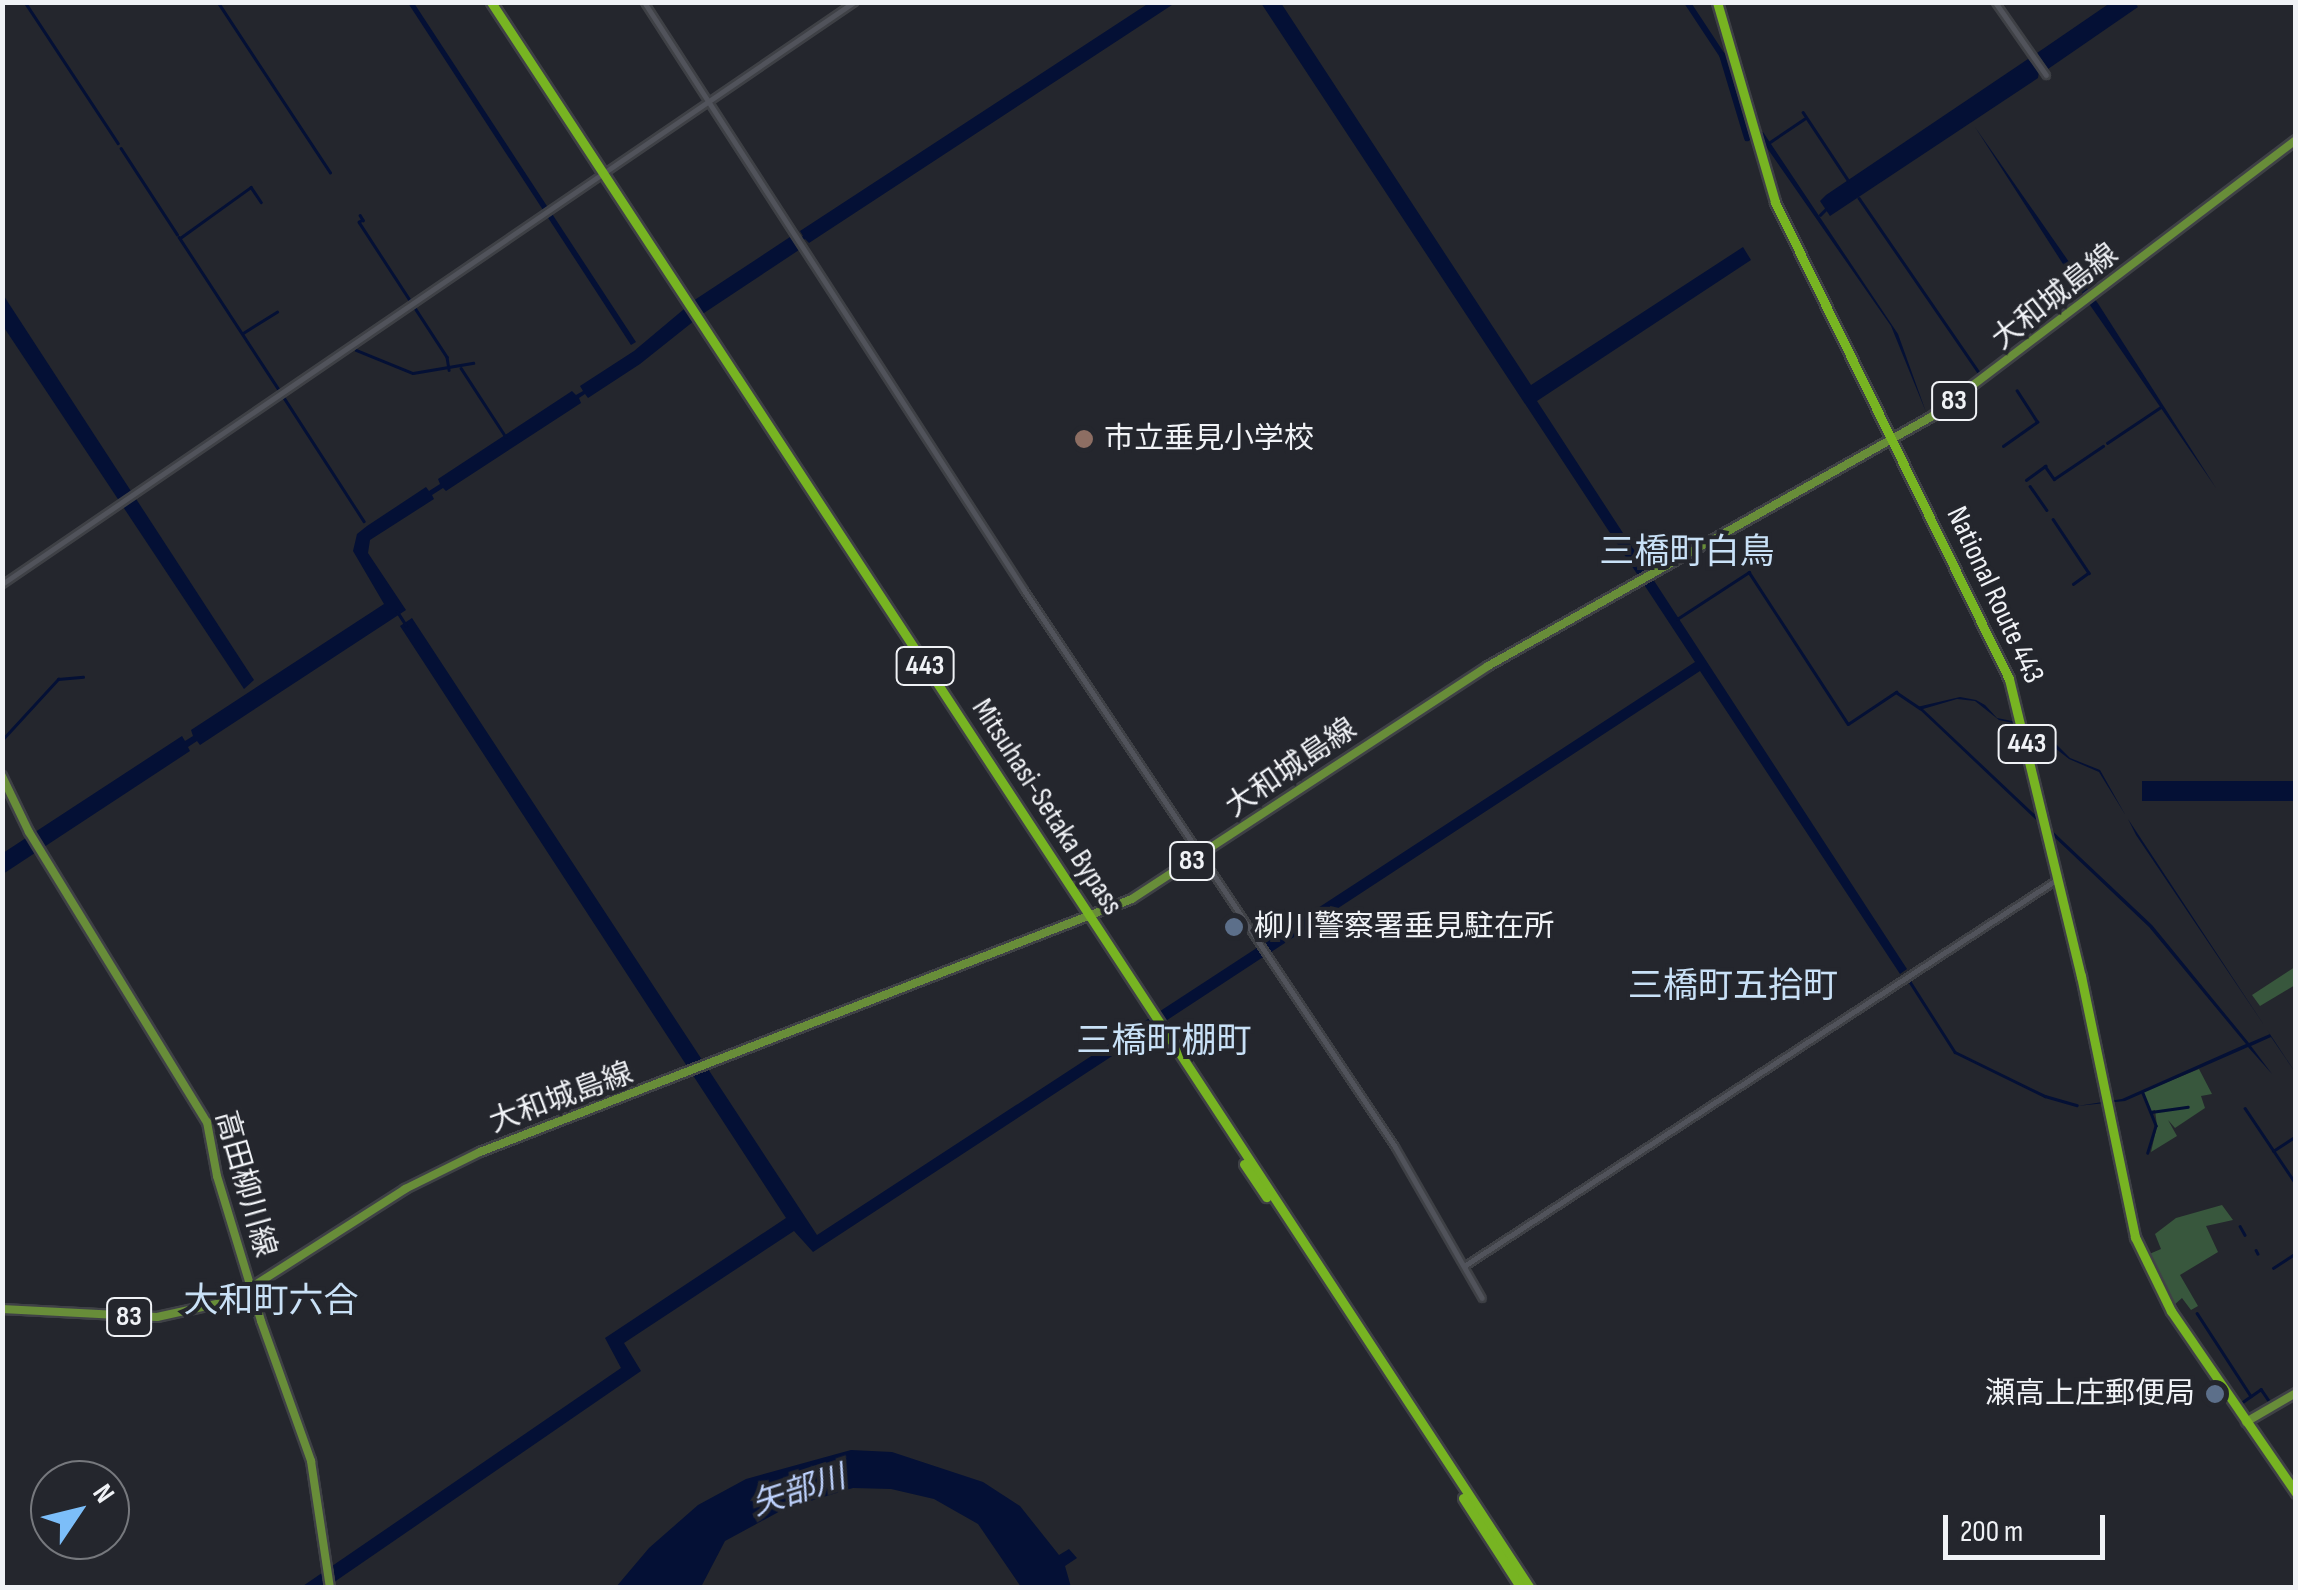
<!DOCTYPE html>
<meta charset="utf-8">
<style>
body{margin:0}
#map{position:relative;width:2298px;height:1590px;overflow:hidden;background:#24262d;font-family:"Sofia Sans Condensed","Noto Sans JP",sans-serif}
div>[style]{position:absolute}
.green>*{inset:0;background:#38573d}
.water>*{inset:0;background:#041035;transform-origin:0 0}
.stream>*{height:2.5px;margin:-1.25px;padding:0 1.25px;transform-origin:1.25px;border-radius:1.25px;background:#041035}
.canal>*{height:6px;margin:-3px;padding:0 3px;transform-origin:3px;border-radius:3px;background:#041035}
.roads{filter:drop-shadow(2px 0 #3f4146) drop-shadow(-2px 0 #3f4146) drop-shadow(0 2px #3f4146) drop-shadow(0 -2px #3f4146)}
.minor>*{height:5px;margin:-2.5px;padding:0 2.5px;transform-origin:2.5px;border-radius:2.5px;background:#51535b}
.major>*{height:8px;margin:-4px;padding:0 4px;transform-origin:4px;border-radius:4px;background:#688d39}
.highway>*{height:9px;margin:-4.5px;padding:0 4.5px;transform-origin:4.5px;border-radius:4.5px;background:#77b422}
.dots>*{width:28px;height:28px;translate:-50% -50%;box-sizing:border-box;border:5px solid #24262d;border-radius:50%}
span{translate:-50% -50%;white-space:nowrap;text-align:center;line-height:1.15;-webkit-text-stroke:8px #24262d;paint-order:stroke}
.shield-label span{padding:2px 8px;background:#24262d;border:2px solid;border-radius:8px;-webkit-text-stroke-width:0}
.shield-label{font-size:28px;color:#f0f2f6;font-weight:700}
.street-label{font-size:30px;color:#f0f2f6}
.poi-label{font-size:30px;color:#f0f2f6}
.left{translate:0 -50%;text-align:left}
.right{translate:-100% -50%;text-align:right}
.water-label{font-size:32px;color:#bed2fd;font-style:italic}
.quarter-label{font-size:35px;color:#c9e1f7}
.frame{position:absolute;inset:0;border:5px solid #f0f2f6;pointer-events:none}
.north{position:absolute;left:30px;top:1460px;width:100px;height:100px;box-sizing:border-box;background:#24262d;border:2px solid #76787d;border-radius:50%;rotate:55deg;font-size:28px;font-weight:700;line-height:40px;text-align:center;color:#f0f2f6}
.north::after{content:'';display:block;margin:auto;width:35px;height:45px;background:#7cbef9;clip-path:polygon(50% 0,100% 100%,50% 72%,0 100%)}
.scale{position:absolute;left:1943px;top:1515px;width:162px;height:45px;box-sizing:border-box;border:5px solid #f0f2f6;border-top:0;padding-left:12px;font-size:30px;line-height:35px;white-space:nowrap;color:#f0f2f6;-webkit-text-stroke:8px #24262d;paint-order:stroke}
</style>
<div id="map">
<div class="green">
<i style="clip-path:polygon(2295px 967px,2295px 985px,2260px 1006px,2252px 995px)"></i>
<i style="clip-path:polygon(2199px 1069px,2212px 1094px,2201px 1096px,2205px 1108px,2175px 1128px,2168px 1120px,2177px 1136px,2151px 1152px,2157px 1126px,2155px 1110px,2151px 1111px,2143px 1092px)"></i>
<i style="clip-path:polygon(2222px 1205px,2233px 1220px,2206px 1226px,2218px 1252px,2180px 1275px,2198px 1306px,2191px 1310px,2182px 1298px,2174px 1305px,2147px 1255px,2161px 1249px,2155px 1234px,2176px 1218px)"></i>
</div>
<div class="water">
<i style="clip-path:polygon(408px 3px,414px 3px,636px 342px,631px 345px)"></i>
<i style="clip-path:polygon(1149px 3px,1175px 3px,809px 243px,805px 239px,796px 245px,799px 250px,704px 313px,640px 364px,588px 398px,585px 394px,579px 398px,581px 403px,446px 491px,443px 488px,432px 495px,434px 499px,370px 540px,368px 553px,406px 610px,200px 745px,197px 741px,188px 747px,190px 751px,3px 874px,3px 853px,182px 736px,185px 741px,193px 736px,191px 730px,384px 604px,353px 551px,357px 534px,367px 526px,426px 487px,429px 491px,440px 484px,438px 479px,572px 391px,576px 395px,583px 391px,580px 386px,634px 351px,696px 299px,790px 237px,794px 242px,803px 236px,800px 231px)"></i>
<i style="clip-path:polygon(1261px 3px,1281px 3px,1531px 385px,1743px 247px,1751px 260px,1537px 401px,1907px 969px,1900px 974px,1700px 671px,813px 1252px,794px 1231px,624px 1343px,641px 1371px,327px 1587px,300px 1588px,621px 1368px,605px 1338px,786px 1218px,400px 626px,412px 618px,817px 1235px,1695px 662px)"></i>
<i style="clip-path:polygon(2110px 3px,2135px 3px,2138px 7px,2048px 69px,2037px 53px)"></i>
<i style="clip-path:polygon(2028px 59px,2039px 71px,2038px 78px,1830px 216px,1820px 201px,1826px 195px)"></i>
<i style="clip-path:polygon(1975px 127px,2099px 305px,2216px 488px,2081px 292px)"></i>
<i style="clip-path:polygon(1763px 132px,1898px 334px,1926px 412px,1891px 326px,1758px 135px)"></i>
<i style="clip-path:polygon(2px 293px,254px 680px,244px 689px,3px 326px)"></i>
<i style="clip-path:polygon(1960px 697px,1976px 700px,1985px 705px,1997px 718px,2027px 724px,2055px 743px,2070px 758px,2100px 770px,2126px 816px,2099px 772px,2069px 759px,2027px 726px,1999px 720px,1975px 701px,1957px 699px,1923px 709px,2152px 925px,2249px 1043px,2270px 1034px,2136px 835px,2128px 819px,2295px 1072px,2271px 1037px,2251px 1046px,2272px 1074px,2248px 1047px,2125px 1101px,2077px 1106px,2122px 1099px,2246px 1044px,2149px 927px,1917px 707px)"></i>
<i style="left:2295px;top:781px;width:20px;height:153px;rotate:90deg"></i>
<i style="clip-path:polygon(851px 1450px,892px 1452px,983px 1482px,1020px 1506px,1059px 1555px,1069px 1549px,1077px 1558px,1065px 1566px,1071px 1587px,1021px 1587px,978px 1524px,934px 1499px,891px 1489px,853px 1488px,784px 1509px,725px 1541px,701px 1587px,616px 1587px,649px 1548px,698px 1505px,746px 1479px)"></i>
</div>
<div class="stream">
<i style="left:25px;top:2px;width:169px;rotate:56.6deg"></i>
<i style="left:218px;top:2px;width:204px;rotate:56.6deg"></i>
<i style="left:1803px;top:112px;width:82px;rotate:56.5deg"></i>
<i style="left:1770px;top:142px;width:41px;rotate:-34.1deg"></i>
<i style="left:121px;top:148px;width:103px;rotate:56.9deg"></i>
<i style="left:1859px;top:198px;width:214px;rotate:55.5deg"></i>
<i style="left:360px;top:215px;width:6px;rotate:59deg"></i>
<i style="left:363px;top:220px;width:4px;rotate:153deg"></i>
<i style="left:359px;top:222px;width:161px;rotate:56.9deg"></i>
<i style="left:447px;top:357px;width:13px;rotate:81deg"></i>
<i style="left:1820px;top:215px;width:8px;rotate:-45deg"></i>
<i style="left:179px;top:237px;width:183px;rotate:56.8deg"></i>
<i style="left:180px;top:238px;width:87px;rotate:-35.7deg"></i>
<i style="left:251px;top:187px;width:18px;rotate:56deg"></i>
<i style="left:243px;top:333px;width:40px;rotate:-32deg"></i>
<i style="left:356px;top:350px;width:61px;rotate:22deg"></i>
<i style="left:413px;top:373px;width:61px;rotate:-9.5deg"></i>
<i style="left:461px;top:368px;width:82px;rotate:56.9deg"></i>
<i style="left:283px;top:396px;width:149px;rotate:57.1deg"></i>
<i style="left:2107px;top:443px;width:65px;rotate:-33.7deg"></i>
<i style="left:2003px;top:446px;width:42px;rotate:-35.2deg"></i>
<i style="left:2037px;top:422px;width:37px;rotate:-123deg"></i>
<i style="left:2026px;top:480px;width:24px;rotate:-36deg"></i>
<i style="left:2045px;top:466px;width:16px;rotate:55deg"></i>
<i style="left:2054px;top:479px;width:59px;rotate:-34deg"></i>
<i style="left:2030px;top:486px;width:29px;rotate:55deg"></i>
<i style="left:2053px;top:519px;width:65px;rotate:56.3deg"></i>
<i style="left:2089px;top:573px;width:19px;rotate:144deg"></i>
<i style="left:397px;top:611px;width:17px;rotate:57deg"></i>
<i style="left:1677px;top:619px;width:86px;rotate:-33.1deg"></i>
<i style="left:1749px;top:572px;width:181px;rotate:56.9deg"></i>
<i style="left:1848px;top:724px;width:58px;rotate:-33.7deg"></i>
<i style="left:1896px;top:692px;width:29px;rotate:34deg"></i>
<i style="left:2px;top:740px;width:83px;rotate:-47.4deg"></i>
<i style="left:58px;top:679px;width:25px;rotate:-5deg"></i>
<i style="left:1907px;top:977px;width:89px;rotate:57.4deg"></i>
<i style="left:1955px;top:1052px;width:100px;rotate:26.1deg"></i>
<i style="left:2045px;top:1096px;width:33px;rotate:16deg"></i>
<i style="left:2143px;top:1093px;width:35px;rotate:68deg"></i>
<i style="left:2156px;top:1126px;width:28px;rotate:107deg"></i>
<i style="left:2245px;top:1108px;width:92px;rotate:56.1deg"></i>
<i style="left:2151px;top:1112px;width:37px;rotate:-8deg"></i>
<i style="left:2273px;top:1151px;width:27px;rotate:-33deg"></i>
<i style="left:2240px;top:1226px;width:10px;rotate:61deg"></i>
<i style="left:2256px;top:1250px;width:4px;rotate:63deg"></i>
<i style="left:2273px;top:1268px;width:27px;rotate:-33deg"></i>
<i style="left:2197px;top:1313px;width:99px;rotate:57deg"></i>
<i style="left:2241px;top:1403px;width:24px;rotate:-35deg"></i>
<i style="left:2261px;top:1389px;width:14px;rotate:56deg"></i>
</div>
<div class="canal">
<i style="left:1687px;top:2px;width:64px;rotate:56.6deg"></i>
<i style="left:1722px;top:55px;width:87px;rotate:73.2deg"></i>
</div>
<div class="roads">
<div class="minor">
<i style="left:644px;top:2px;width:700px;rotate:57.13deg"></i>
<i style="left:1024px;top:590px;width:669px;rotate:56.33deg"></i>
<i style="left:1395px;top:1147px;width:174px;rotate:60.1deg"></i>
<i style="left:1995px;top:2px;width:89px;rotate:55.1deg"></i>
<i style="left:2px;top:584px;width:1032px;rotate:-34.34deg"></i>
<i style="left:1464px;top:1266px;width:707px;rotate:-33.11deg"></i>
</div>
<div class="major">
<i style="left:2px;top:776px;width:62px;rotate:64.3deg"></i>
<i style="left:29px;top:832px;width:340px;rotate:58.5deg"></i>
<i style="left:207px;top:1122px;width:55px;rotate:79.5deg"></i>
<i style="left:217px;top:1176px;width:152px;rotate:73.1deg"></i>
<i style="left:261px;top:1321px;width:149px;rotate:70.3deg"></i>
<i style="left:311px;top:1461px;width:128px;rotate:81.5deg"></i>
<i style="left:2px;top:1309px;width:155px;rotate:3deg"></i>
<i style="left:157px;top:1317px;width:75px;rotate:-12.4deg"></i>
<i style="left:230px;top:1301px;width:208px;rotate:-32.6deg"></i>
<i style="left:405px;top:1189px;width:84px;rotate:-26.3deg"></i>
<i style="left:480px;top:1152px;width:699px;rotate:-21.21deg"></i>
<i style="left:1132px;top:899px;width:425px;rotate:-33.2deg"></i>
<i style="left:1488px;top:666px;width:508px;rotate:-29.34deg"></i>
<i style="left:1931px;top:417px;width:458px;rotate:-37.2deg"></i>
<i style="left:2246px;top:1422px;width:58px;rotate:-30.1deg"></i>
</div>
<div class="highway">
<i style="left:491px;top:2px;width:1896px;rotate:56.77deg"></i>
<i style="left:1717px;top:2px;width:208px;rotate:73.8deg"></i>
<i style="left:1775px;top:202px;width:531px;rotate:63.87deg"></i>
<i style="left:2009px;top:679px;width:306px;rotate:76.4deg"></i>
<i style="left:2081px;top:976px;width:267px;rotate:78.3deg"></i>
<i style="left:2135px;top:1237px;width:82px;rotate:64.1deg"></i>
<i style="left:2171px;top:1311px;width:221px;rotate:55.5deg"></i>
<i style="left:1244px;top:1164px;width:40px;rotate:56deg"></i>
<i style="left:1463px;top:1498px;width:107px;rotate:57.2deg"></i>
</div>
</div>
<div class="dots">
<i style="left:1084px;top:439px;background:#8d6e63"></i>
<i style="left:1234px;top:927px;background:#5c6f8a"></i>
<i style="left:2215px;top:1394px;background:#5c6f8a"></i>
</div>
<div class="shield-label">
<span style="left:1954px;top:401px">83</span>
<span style="left:925px;top:666px">443</span>
<span style="left:2027px;top:744px">443</span>
<span style="left:1192px;top:861px">83</span>
<span style="left:129px;top:1317px">83</span>
</div>
<div class="street-label">
<span style="left:2055px;top:297px;rotate:-38deg">大和城島線</span>
<span style="left:1995px;top:595px;rotate:65deg">National Route 443</span>
<span style="left:1291px;top:768px;rotate:-34deg">大和城島線</span>
<span style="left:1047px;top:807px;rotate:57deg">Mitsuhasi-Setaka Bypass</span>
<span style="left:561px;top:1098px;rotate:-20deg">大和城島線</span>
<span style="left:245px;top:1184px;rotate:74deg">高田柳川線</span>
</div>
<div class="poi-label">
<span class="left" style="left:1104px;top:439px">市立垂見小学校</span>
<span class="left" style="left:1254px;top:927px">柳川警察署垂見駐在所</span>
<span class="right" style="left:2195px;top:1394px">瀬高上庄郵便局</span>
</div>
<div class="water-label">
<span style="left:799px;top:1492px;rotate:-18deg">矢部川</span>
</div>
<div class="quarter-label">
<span style="left:1687px;top:553px">三橋町白鳥</span>
<span style="left:1733px;top:987px">三橋町五拾町</span>
<span style="left:1164px;top:1042px">三橋町棚町</span>
<span style="left:271px;top:1302px">大和町六合</span>
</div>
<div class="frame"></div>
<div class="north">N</div>
<div class="scale">200 m</div>
</div>
